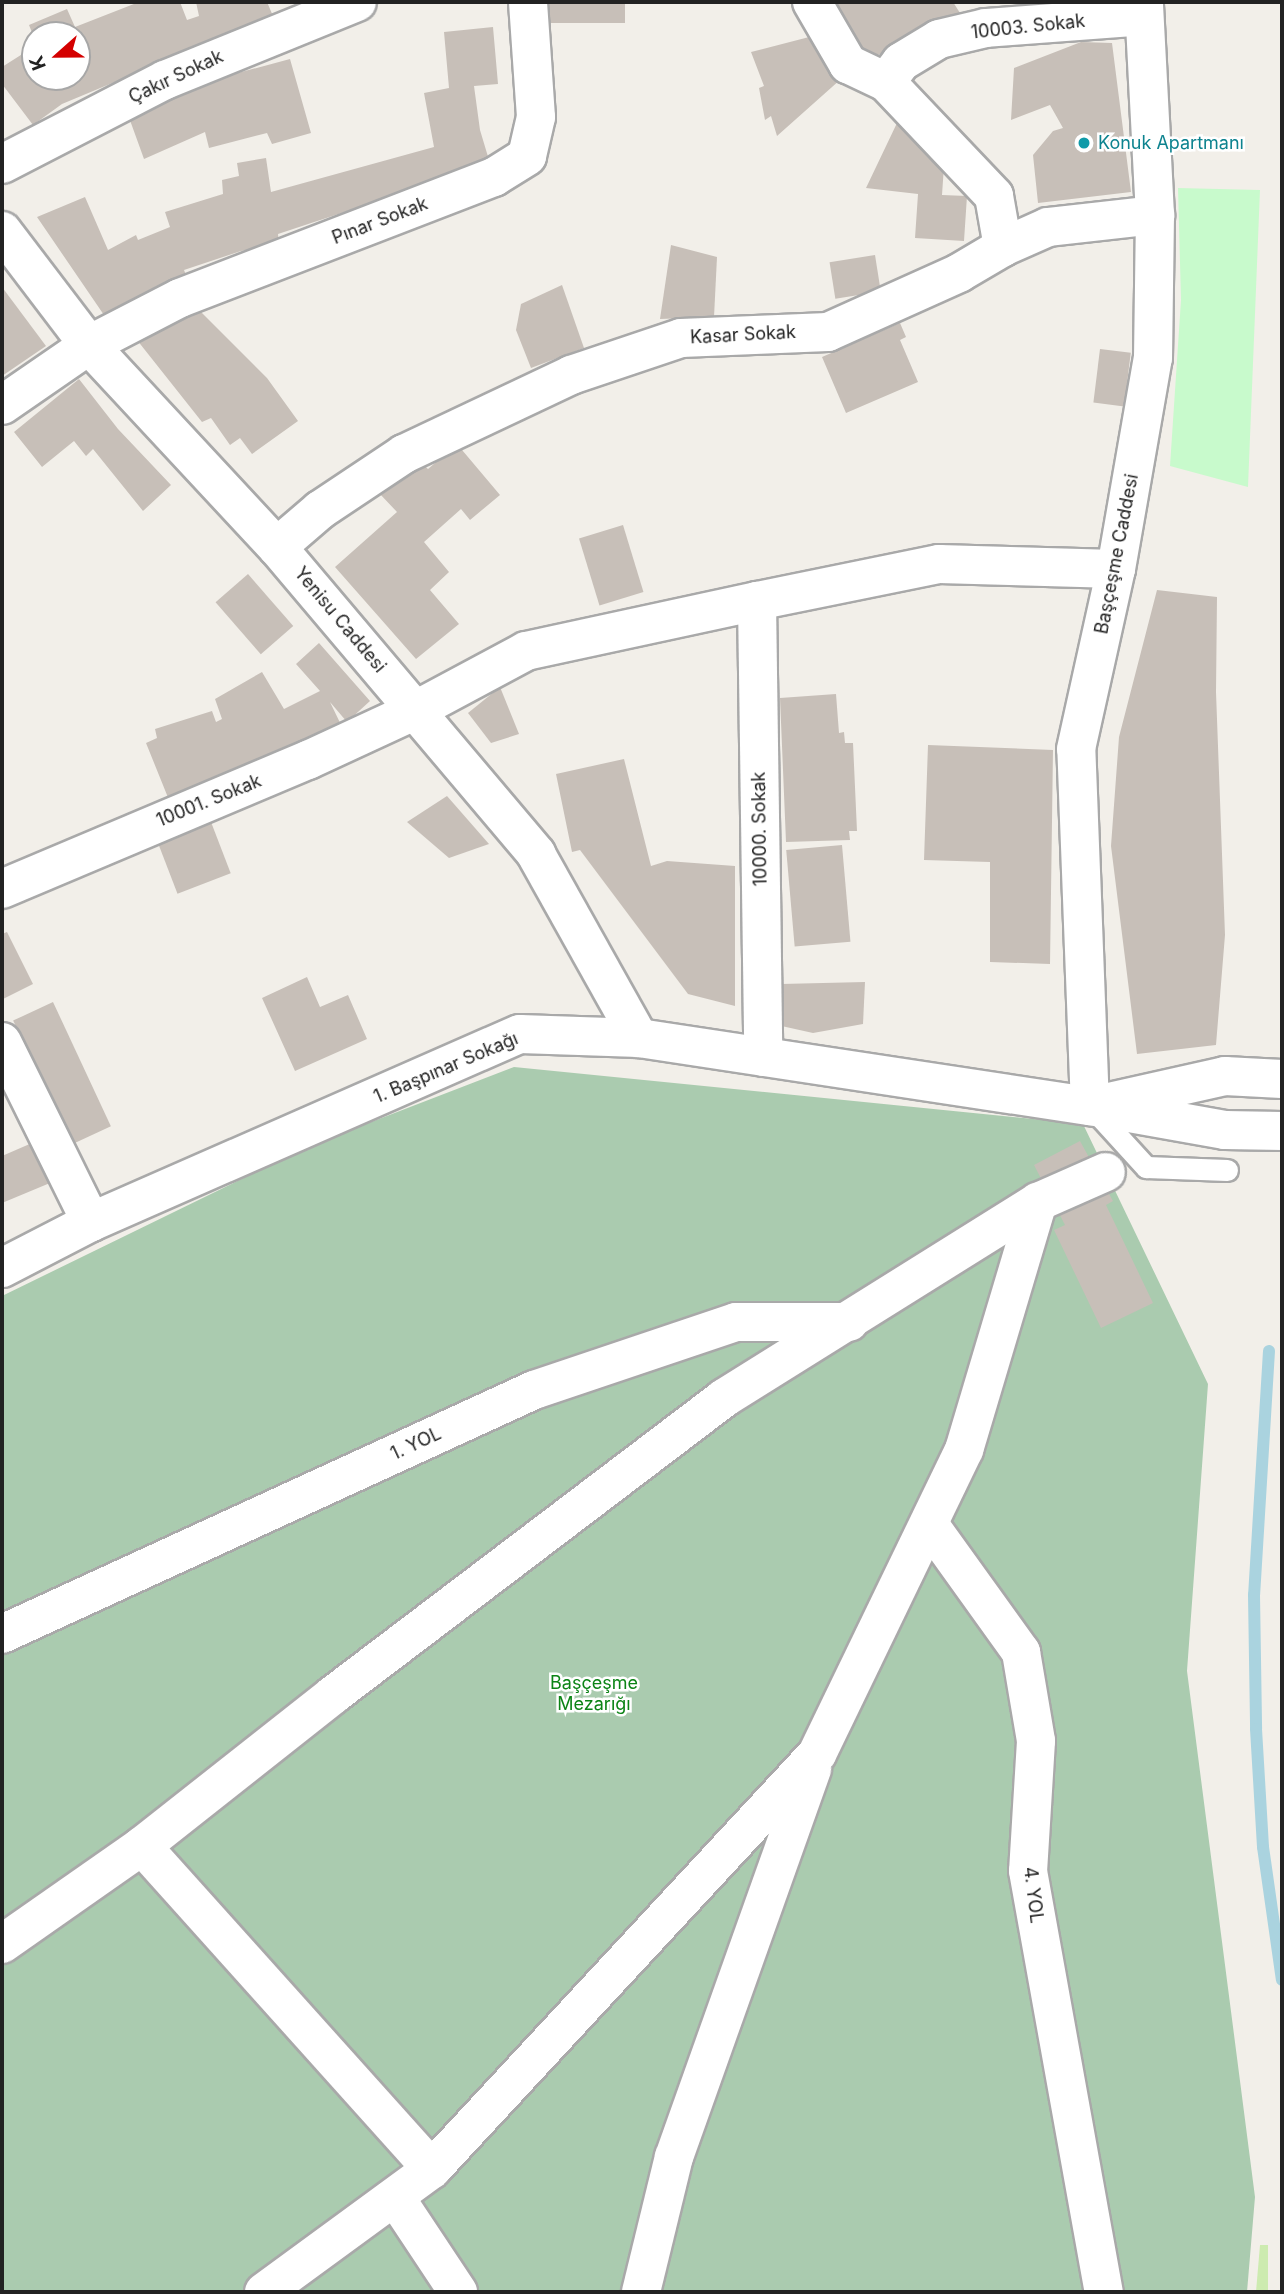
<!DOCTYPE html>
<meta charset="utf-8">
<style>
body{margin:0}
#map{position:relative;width:1284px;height:2294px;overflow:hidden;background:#f2efe9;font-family:Inter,sans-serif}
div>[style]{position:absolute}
.grass>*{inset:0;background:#cdebb0}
.cemetery>*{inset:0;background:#aacbaf}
.park>*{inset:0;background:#c8facc}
.stream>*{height:12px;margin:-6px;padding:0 6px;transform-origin:6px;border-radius:6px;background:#aad3df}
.building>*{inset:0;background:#c7bfb8;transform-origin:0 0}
.roads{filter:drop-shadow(2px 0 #a9a9a9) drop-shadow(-2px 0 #a9a9a9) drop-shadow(0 2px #a9a9a9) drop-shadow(0 -2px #a9a9a9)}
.lane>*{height:21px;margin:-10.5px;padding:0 10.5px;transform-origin:10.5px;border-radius:10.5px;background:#fff}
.street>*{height:38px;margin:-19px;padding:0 19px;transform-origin:19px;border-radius:19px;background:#fff}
.dots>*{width:19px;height:19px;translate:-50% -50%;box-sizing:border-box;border:4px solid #fff;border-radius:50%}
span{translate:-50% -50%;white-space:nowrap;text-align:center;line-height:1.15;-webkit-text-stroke:5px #fff;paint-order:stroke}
.street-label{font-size:18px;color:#222}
.culture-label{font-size:18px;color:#0d838f}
.left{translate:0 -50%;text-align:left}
.park-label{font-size:18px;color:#0c8416}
.frame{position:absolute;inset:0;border:4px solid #222;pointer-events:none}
.north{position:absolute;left:21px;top:21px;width:70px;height:70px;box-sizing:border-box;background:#fff;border:2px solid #a7a7a7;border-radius:50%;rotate:249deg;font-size:19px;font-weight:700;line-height:28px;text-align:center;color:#222}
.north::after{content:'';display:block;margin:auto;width:24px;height:32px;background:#d40000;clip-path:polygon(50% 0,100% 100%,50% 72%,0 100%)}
</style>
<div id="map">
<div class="grass">
<i style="clip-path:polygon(1260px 2245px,1268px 2245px,1268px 2292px,1256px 2292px)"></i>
</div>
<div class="cemetery">
<i style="clip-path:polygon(514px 1067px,1083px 1124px,1208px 1384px,1187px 1671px,1255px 2197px,1247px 2292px,2px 2292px,2px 1296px,309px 1146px)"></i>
</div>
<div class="park">
<i style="clip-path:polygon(1178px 188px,1260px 190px,1248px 487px,1170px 466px,1181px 300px)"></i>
</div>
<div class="stream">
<i style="left:1269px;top:1351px;width:244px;rotate:93.5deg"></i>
<i style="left:1254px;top:1595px;width:134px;rotate:89.1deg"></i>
<i style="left:1256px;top:1729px;width:118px;rotate:86.6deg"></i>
<i style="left:1263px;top:1847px;width:134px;rotate:81.9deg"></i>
</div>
<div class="building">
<i style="clip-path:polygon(139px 2px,180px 2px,187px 20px,199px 16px,196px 2px,267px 2px,273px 16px,62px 104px,33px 125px,2px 84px,2px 67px,35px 46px,35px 77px,77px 77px,77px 35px,33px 35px,29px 25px,67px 9px,75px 27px)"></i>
<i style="left:541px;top:2px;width:84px;height:21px"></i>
<i style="clip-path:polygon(824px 2px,953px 2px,960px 13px,862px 63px)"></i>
<i style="clip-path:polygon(493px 27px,498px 84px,474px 86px,480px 130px,489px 160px,432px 183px,278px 234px,279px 244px,241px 251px,184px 270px,188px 280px,106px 318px,37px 217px,85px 197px,108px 250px,136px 235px,138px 240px,170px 227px,165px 212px,223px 194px,222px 180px,239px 176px,237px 163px,266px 158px,271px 192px,434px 147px,424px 93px,449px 88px,444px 32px)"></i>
<i style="clip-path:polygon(813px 36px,841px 79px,777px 136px,771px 116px,765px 120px,759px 88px,764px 86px,751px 52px)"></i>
<i style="clip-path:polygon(1081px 42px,1112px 43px,1131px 192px,1038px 203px,1033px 155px,1053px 131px,1063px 128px,1050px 105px,1011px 120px,1014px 68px)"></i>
<i style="clip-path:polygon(290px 59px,311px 133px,272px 144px,267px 133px,209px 148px,205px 132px,144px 159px,127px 112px,193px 85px)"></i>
<i style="clip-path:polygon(897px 123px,944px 166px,942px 195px,967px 196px,964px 241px,915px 238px,918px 194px,866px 188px)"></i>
<i style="clip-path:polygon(671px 245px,717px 257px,714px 317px,660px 319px)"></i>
<i style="left:875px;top:255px;width:37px;height:46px;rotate:81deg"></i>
<i style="clip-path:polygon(562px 285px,584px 348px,531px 368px,516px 330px,521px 304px)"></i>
<i style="clip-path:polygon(2px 287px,46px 346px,2px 376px)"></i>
<i style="clip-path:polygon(201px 312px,267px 378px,298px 421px,252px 454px,240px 438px,230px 445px,211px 418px,202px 422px,137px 340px)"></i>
<i style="clip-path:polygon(900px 323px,906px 337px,900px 340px,918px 382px,846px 413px,822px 357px)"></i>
<i style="left:1100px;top:349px;width:31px;height:54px;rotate:7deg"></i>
<i style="clip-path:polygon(79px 379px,118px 429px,171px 485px,143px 511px,93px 449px,86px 456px,74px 441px,42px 467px,14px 432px)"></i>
<i style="clip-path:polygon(457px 444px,500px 495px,470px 520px,461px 509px,424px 542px,449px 572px,430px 590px,459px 624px,416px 659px,335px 567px,397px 512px,379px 493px,417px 459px,428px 469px)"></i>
<i style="left:623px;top:525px;width:70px;height:46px;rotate:73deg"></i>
<i style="left:248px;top:574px;width:69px;height:43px;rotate:49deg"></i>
<i style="clip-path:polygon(1157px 590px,1217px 597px,1216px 692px,1225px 935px,1216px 1045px,1137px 1054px,1111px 846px,1119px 737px)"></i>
<i style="clip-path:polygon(319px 643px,370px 701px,347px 722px,330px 702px,344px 731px,169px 800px,146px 743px,157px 738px,155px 729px,212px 711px,216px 722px,222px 719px,215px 699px,262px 672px,284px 709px,320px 691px,296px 664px)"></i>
<i style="clip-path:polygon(500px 687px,519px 734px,491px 743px,468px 713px)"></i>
<i style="clip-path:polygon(836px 694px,839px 733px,844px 732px,845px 743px,853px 743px,857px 831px,849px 831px,850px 840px,786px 842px,780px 698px)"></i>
<i style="clip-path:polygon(928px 745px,1053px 750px,1050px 964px,990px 962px,990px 862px,924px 860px)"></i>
<i style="clip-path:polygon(624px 759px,651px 866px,667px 861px,735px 866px,735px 1006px,688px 994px,580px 850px,572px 852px,556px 774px)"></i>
<i style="clip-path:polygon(447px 796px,489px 844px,449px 858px,407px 822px)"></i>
<i style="left:211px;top:822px;width:55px;height:57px;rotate:69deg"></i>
<i style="left:842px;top:845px;width:97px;height:56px;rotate:85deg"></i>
<i style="clip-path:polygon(7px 932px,33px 984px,3px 999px,2px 934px)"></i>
<i style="clip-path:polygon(307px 977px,320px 1007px,348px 995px,367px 1039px,295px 1071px,262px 998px)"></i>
<i style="clip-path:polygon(865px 982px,863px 1024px,813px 1033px,777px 1025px,781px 984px)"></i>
<i style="left:53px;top:1002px;width:137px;height:44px;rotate:65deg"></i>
<i style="clip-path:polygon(1080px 1141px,1113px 1201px,1106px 1205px,1153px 1303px,1101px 1328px,1054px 1230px,1065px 1225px,1034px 1165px)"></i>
<i style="clip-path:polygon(32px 1143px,50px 1183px,2px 1203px,2px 1156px)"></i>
</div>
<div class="roads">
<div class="lane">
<i style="left:1093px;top:1109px;width:79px;rotate:47.6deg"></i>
<i style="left:1146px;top:1167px;width:81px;rotate:2.1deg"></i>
</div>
<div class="street">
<i style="left:812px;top:2px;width:72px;rotate:59.9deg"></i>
<i style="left:848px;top:64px;width:42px;rotate:25.3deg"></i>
<i style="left:886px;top:82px;width:25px;rotate:-53deg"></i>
<i style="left:901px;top:62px;width:44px;rotate:-31.2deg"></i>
<i style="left:939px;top:39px;width:48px;rotate:-13.2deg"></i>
<i style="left:986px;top:28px;width:158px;rotate:-4.3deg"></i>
<i style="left:886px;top:82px;width:157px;rotate:46.5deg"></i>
<i style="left:994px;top:196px;width:52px;rotate:80deg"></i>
<i style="left:2px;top:164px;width:183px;rotate:-27.3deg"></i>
<i style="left:165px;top:80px;width:207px;rotate:-22.1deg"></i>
<i style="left:2px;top:231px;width:143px;rotate:52.7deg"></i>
<i style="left:89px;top:345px;width:276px;rotate:47.1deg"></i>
<i style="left:277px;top:547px;width:402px;rotate:49.8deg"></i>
<i style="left:536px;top:854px;width:211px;rotate:60.8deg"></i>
<i style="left:2px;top:405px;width:106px;rotate:-34.6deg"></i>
<i style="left:89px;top:345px;width:102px;rotate:-27.3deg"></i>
<i style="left:180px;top:298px;width:337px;rotate:-21.1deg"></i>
<i style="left:494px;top:177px;width:39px;rotate:-32deg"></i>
<i style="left:527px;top:156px;width:40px;rotate:-77deg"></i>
<i style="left:536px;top:117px;width:115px;rotate:-94deg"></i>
<i style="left:277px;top:547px;width:57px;rotate:-40.7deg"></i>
<i style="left:320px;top:510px;width:101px;rotate:-33.7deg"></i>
<i style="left:404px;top:454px;width:185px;rotate:-25.3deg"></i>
<i style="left:571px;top:375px;width:116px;rotate:-18.6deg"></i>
<i style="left:681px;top:338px;width:147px;rotate:-2.3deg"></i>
<i style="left:828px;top:332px;width:144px;rotate:-24.2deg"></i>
<i style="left:959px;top:273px;width:51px;rotate:-30.6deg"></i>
<i style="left:1003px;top:247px;width:49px;rotate:-24deg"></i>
<i style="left:1048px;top:227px;width:108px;rotate:-6.4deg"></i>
<i style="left:757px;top:601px;width:186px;rotate:-11.5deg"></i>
<i style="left:939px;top:564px;width:177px;rotate:1.6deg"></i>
<i style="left:2px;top:889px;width:332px;rotate:-22.9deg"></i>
<i style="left:308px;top:760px;width:119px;rotate:-24.8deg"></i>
<i style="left:416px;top:710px;width:125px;rotate:-28.2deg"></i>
<i style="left:526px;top:651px;width:236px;rotate:-12.2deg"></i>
<i style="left:757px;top:601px;width:456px;rotate:89.2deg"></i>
<i style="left:2px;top:1042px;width:201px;rotate:63.7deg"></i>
<i style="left:1109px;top:1102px;width:119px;rotate:-12.6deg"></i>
<i style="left:1225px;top:1076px;width:57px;rotate:3deg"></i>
<i style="left:1090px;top:1106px;width:357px;rotate:-92.2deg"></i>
<i style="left:1076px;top:749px;width:184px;rotate:-77.5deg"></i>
<i style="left:1116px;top:569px;width:214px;rotate:-80.1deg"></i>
<i style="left:1153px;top:358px;width:143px;rotate:-89.2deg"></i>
<i style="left:1155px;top:215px;width:213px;rotate:-93deg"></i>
<i style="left:2px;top:1268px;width:100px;rotate:-27.3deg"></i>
<i style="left:91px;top:1222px;width:468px;rotate:-23.7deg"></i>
<i style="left:520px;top:1034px;width:119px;rotate:1.9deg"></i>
<i style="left:639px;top:1038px;width:456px;rotate:8.6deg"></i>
<i style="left:1090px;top:1106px;width:137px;rotate:10.1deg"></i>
<i style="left:1225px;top:1130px;width:57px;rotate:1deg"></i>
<i style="left:929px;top:1524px;width:158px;rotate:54.3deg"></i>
<i style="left:1021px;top:1652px;width:90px;rotate:80.4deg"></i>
<i style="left:1036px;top:1741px;width:130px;rotate:93.5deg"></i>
<i style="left:1028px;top:1871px;width:428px;rotate:79.8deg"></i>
<i style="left:2px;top:1634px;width:585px;rotate:-24.64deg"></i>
<i style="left:534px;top:1390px;width:213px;rotate:-18.6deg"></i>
<i style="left:736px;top:1322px;width:113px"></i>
<i style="left:142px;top:1846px;width:434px;rotate:48.1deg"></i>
<i style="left:2px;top:1944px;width:171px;rotate:-35deg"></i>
<i style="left:142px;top:1846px;width:243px;rotate:-38.3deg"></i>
<i style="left:333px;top:1695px;width:491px;rotate:-37.2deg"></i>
<i style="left:724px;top:1398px;width:370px;rotate:-32deg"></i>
<i style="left:395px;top:2197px;width:114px;rotate:56.4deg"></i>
<i style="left:264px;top:2292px;width:208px;rotate:-36.2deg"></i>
<i style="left:432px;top:2169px;width:566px;rotate:-47.15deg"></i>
<i style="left:817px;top:1754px;width:338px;rotate:-64.2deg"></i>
<i style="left:964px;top:1450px;width:259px;rotate:-73.4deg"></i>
<i style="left:1038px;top:1202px;width:74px;rotate:-23.8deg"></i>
<i style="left:641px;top:2292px;width:139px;rotate:-76.3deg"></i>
<i style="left:674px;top:2157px;width:412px;rotate:-70.4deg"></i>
</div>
</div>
<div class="dots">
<i style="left:1084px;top:143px;background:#0f9aa8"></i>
</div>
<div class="street-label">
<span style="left:1028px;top:27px;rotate:-6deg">10003. Sokak</span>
<span style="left:176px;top:77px;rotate:-25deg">Çakır Sokak</span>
<span style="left:380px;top:221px;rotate:-21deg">Pınar Sokak</span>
<span style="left:743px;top:335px;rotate:-3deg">Kasar Sokak</span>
<span style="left:1117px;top:554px;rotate:-79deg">Başçeşme Caddesi</span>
<span style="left:340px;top:620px;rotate:50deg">Yenisu Caddesi</span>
<span style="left:209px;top:801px;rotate:-22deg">10001. Sokak</span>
<span style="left:760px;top:829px;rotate:-91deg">10000. Sokak</span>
<span style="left:446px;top:1068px;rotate:-23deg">1. Başpınar Sokağı</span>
<span style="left:416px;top:1444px;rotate:-25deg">1. YOL</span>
<span style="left:1033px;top:1895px;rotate:83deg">4. YOL</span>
</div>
<div class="culture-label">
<span class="left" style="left:1098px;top:143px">Konuk Apartmanı</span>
</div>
<div class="park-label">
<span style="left:594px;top:1694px">Başçeşme<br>Mezarığı</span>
</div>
<div class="frame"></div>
<div class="north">K</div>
</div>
